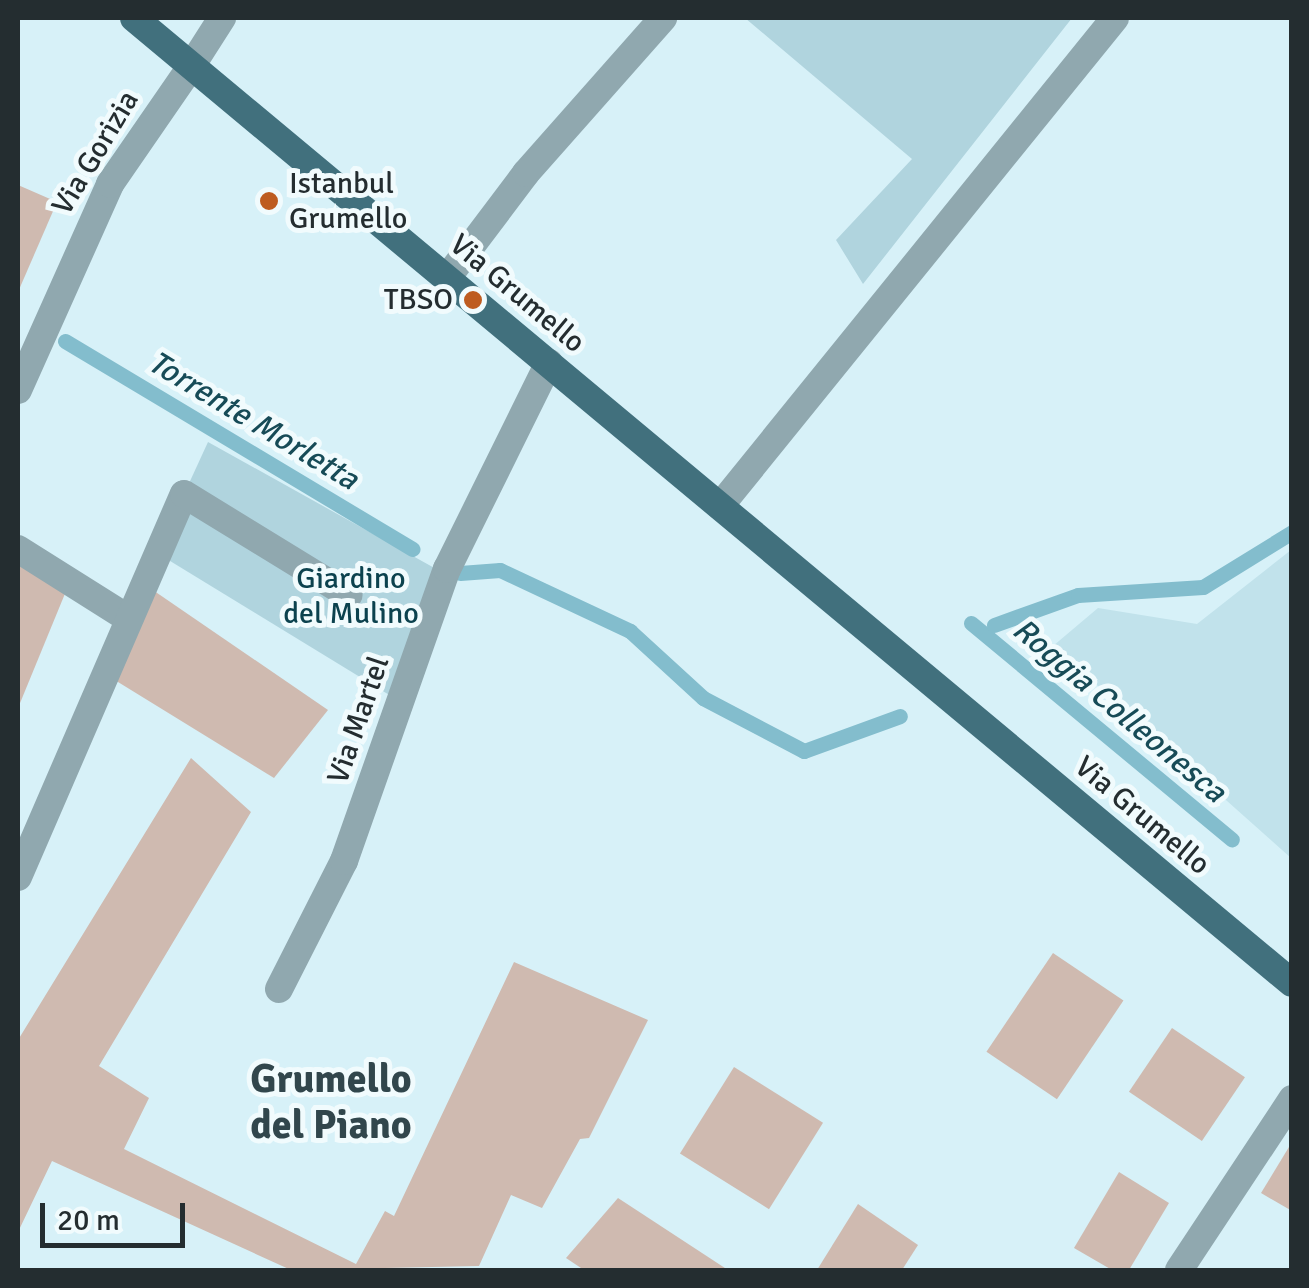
<!DOCTYPE html>
<style>
body{margin:0}
#map{position:relative;width:1309px;height:1288px;overflow:hidden;background:#d7f1f8;font-family:Signika,sans-serif}
div>[style]{position:absolute}
.built>*{inset:0;background:#c1e2eb}
.green>*{inset:0;background:#b0d4de}
.stream>*{height:15px;margin:-7.5px;padding:0 7.5px;transform-origin:7.5px;border-radius:7.5px;background:#83bdcd}
.building>*{inset:0;background:#cfbab0;transform-origin:0 0}
.service>*{height:28px;margin:-14px;padding:0 14px;transform-origin:14px;border-radius:14px;background:#90a8af}
.pedestrian>*{height:28px;margin:-14px;padding:0 14px;transform-origin:14px;border-radius:14px;background:#90a8af}
.minor>*{height:28px;margin:-14px;padding:0 14px;transform-origin:14px;border-radius:14px;background:#90a8af}
.tertiary>*{height:28px;margin:-14px;padding:0 14px;transform-origin:14px;border-radius:14px;background:#90a8af}
.primary>*{height:28px;margin:-14px;padding:0 14px;transform-origin:14px;border-radius:14px;background:#41707d}
.dots>*{width:28px;height:28px;translate:-50% -50%;box-sizing:border-box;border:5px solid #f1fbfd;border-radius:50%}
span{translate:-50% -50%;white-space:nowrap;text-align:center;line-height:1.15;-webkit-text-stroke:10px #f1fbfd;paint-order:stroke}
.street-label{font-size:30px;color:#242d30}
.poi-label{font-size:30px;color:#242d30}
.left{translate:0 -50%;text-align:left}
.right{translate:-100% -50%;text-align:right}
.park-label{font-size:30px;color:#0c424e}
.water-label{font-size:32px;color:#174b57;font-style:italic}
.district-label{font-size:40px;color:#31464c;font-weight:700}
.frame{position:absolute;inset:0;border:20px solid #242d30;pointer-events:none}
.scale{position:absolute;left:40px;top:1203px;width:145px;height:45px;box-sizing:border-box;border:5px solid #242d30;border-top:0;padding-left:12px;font-size:30px;line-height:35px;white-space:nowrap;color:#242d30;-webkit-text-stroke:8px #f1fbfd;paint-order:stroke}
</style>
<div id="map">
<div class="built">
<i style="clip-path:polygon(1291px 550px,1291px 549px,1291px 858px,1053px 646px,1098px 608px,1197px 624px)"></i>
</div>
<div class="green">
<i style="clip-path:polygon(745px 18px,1072px 18px,863px 284px,836px 240px,912px 159px)"></i>
<i style="clip-path:polygon(208px 442px,438px 570px,391px 696px,157px 553px)"></i>
</div>
<div class="stream">
<i style="left:65px;top:341px;width:405px;rotate:30.9deg"></i>
<i style="left:460px;top:573px;width:40px;rotate:-4.3deg"></i>
<i style="left:500px;top:570px;width:144px;rotate:25.1deg"></i>
<i style="left:630px;top:631px;width:99px;rotate:42.5deg"></i>
<i style="left:703px;top:698px;width:114px;rotate:27.7deg"></i>
<i style="left:804px;top:751px;width:102px;rotate:-20deg"></i>
<i style="left:971px;top:623px;width:339px;rotate:39.7deg"></i>
<i style="left:994px;top:625px;width:89px;rotate:-19.7deg"></i>
<i style="left:1078px;top:595px;width:125px;rotate:-3.7deg"></i>
<i style="left:1203px;top:587px;width:105px;rotate:-31.7deg"></i>
</div>
<div class="building">
<i style="clip-path:polygon(18px 185px,57px 202px,18px 292px)"></i>
<i style="clip-path:polygon(18px 551px,71px 579px,18px 708px)"></i>
<i style="clip-path:polygon(144px 584px,328px 710px,274px 778px,105px 674px)"></i>
<i style="clip-path:polygon(191px 758px,251px 812px,99px 1066px,149px 1098px,124px 1149px,356px 1264px,385px 1211px,394px 1216px,514px 962px,648px 1020px,589px 1138px,580px 1139px,542px 1208px,511px 1195px,479px 1266px,291px 1270px,52px 1161px,18px 1232px,18px 1040px)"></i>
<i style="left:1053px;top:953px;width:85px;height:119px;rotate:34deg"></i>
<i style="left:1172px;top:1028px;width:88px;height:77px;rotate:34deg"></i>
<i style="left:734px;top:1067px;width:105px;height:102px;rotate:32deg"></i>
<i style="clip-path:polygon(1292px 1142px,1292px 1211px,1261px 1193px)"></i>
<i style="clip-path:polygon(1119px 1172px,1169px 1203px,1129px 1270px,1112px 1270px,1074px 1248px)"></i>
<i style="clip-path:polygon(618px 1198px,728px 1270px,584px 1270px,566px 1258px)"></i>
<i style="clip-path:polygon(858px 1204px,918px 1245px,902px 1270px,817px 1270px)"></i>
</div>
<div class="service">
<i style="left:447px;top:278px;width:131px;rotate:-53deg"></i>
<i style="left:526px;top:173px;width:207px;rotate:-48.5deg"></i>
<i style="left:1179px;top:1270px;width:205px;rotate:-56.5deg"></i>
</div>
<div class="pedestrian">
<i style="left:18px;top:549px;width:131px;rotate:32.2deg"></i>
<i style="left:18px;top:877px;width:417px;rotate:-66.6deg"></i>
<i style="left:184px;top:494px;width:193px;rotate:31.5deg"></i>
</div>
<div class="minor">
<i style="left:18px;top:390px;width:226px;rotate:-65.9deg"></i>
<i style="left:110px;top:184px;width:145px;rotate:-55.4deg"></i>
<i style="left:720px;top:506px;width:628px;rotate:-51.01deg"></i>
<i style="left:279px;top:989px;width:144px;rotate:-63.1deg"></i>
<i style="left:344px;top:861px;width:310px;rotate:-70.6deg"></i>
<i style="left:447px;top:569px;width:230px;rotate:-63.7deg"></i>
</div>
<div class="tertiary">
<i style="left:192px;top:65px;width:56px;rotate:-57.4deg"></i>
</div>
<div class="primary">
<i style="left:134px;top:18px;width:1507px;rotate:39.81deg"></i>
</div>
<div class="dots">
<i style="left:269px;top:201px;background:#be5c20"></i>
<i style="left:473px;top:300px;background:#be5c20"></i>
</div>
<div class="street-label">
<span style="left:96px;top:153px;rotate:-59deg">Via Gorizia</span>
<span style="left:517px;top:294px;rotate:40deg">Via Grumello</span>
<span style="left:359px;top:720px;rotate:-71deg">Via Martel</span>
<span style="left:1142px;top:816px;rotate:40deg">Via Grumello</span>
</div>
<div class="poi-label">
<span class="left" style="left:289px;top:201px">Istanbul<br>Grumello</span>
<span class="right" style="left:453px;top:300px">TBSO</span>
</div>
<div class="park-label">
<span style="left:351px;top:596px">Giardino<br>del Mulino</span>
</div>
<div class="water-label">
<span style="left:253px;top:421px;rotate:31deg">Torrente Morletta</span>
<span style="left:1119px;top:711px;rotate:40deg">Roggia Colleonesca</span>
</div>
<div class="district-label">
<span style="left:331px;top:1102px">Grumello<br>del Piano</span>
</div>
<div class="frame"></div>
<div class="scale">20 m</div>
</div>
